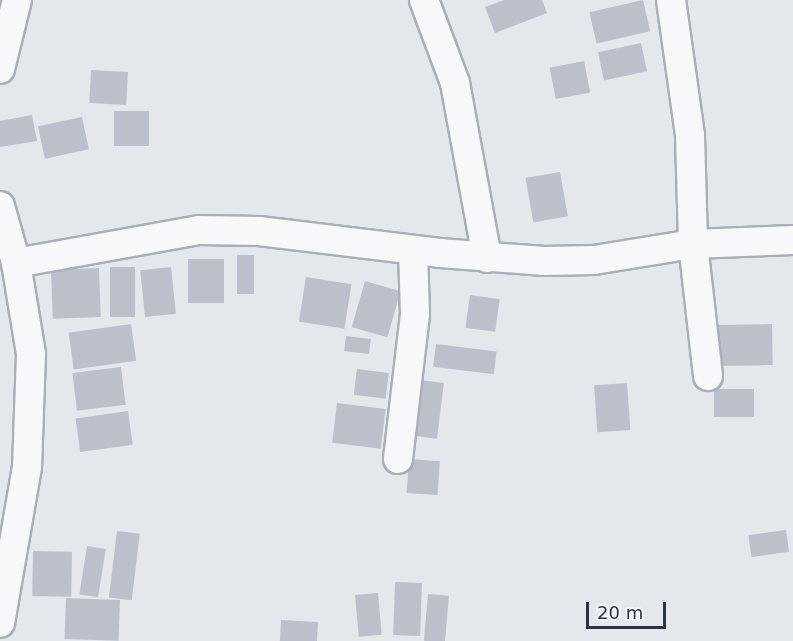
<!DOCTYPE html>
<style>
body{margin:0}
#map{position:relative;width:793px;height:641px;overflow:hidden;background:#e4e7ec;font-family:"DejaVu Sans",sans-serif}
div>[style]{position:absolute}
.building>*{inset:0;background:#bbc0ca;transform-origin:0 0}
.roads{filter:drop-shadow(2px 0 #a9aeb7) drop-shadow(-2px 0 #a9aeb7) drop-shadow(0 2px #a9aeb7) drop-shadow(0 -2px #a9aeb7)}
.minor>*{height:28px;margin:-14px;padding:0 14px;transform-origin:14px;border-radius:14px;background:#f7f8fa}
span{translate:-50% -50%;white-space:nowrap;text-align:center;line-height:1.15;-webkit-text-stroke:4.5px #f4f6f9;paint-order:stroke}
.scale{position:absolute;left:586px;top:602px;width:80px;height:27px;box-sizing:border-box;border:3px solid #2b3445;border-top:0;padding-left:8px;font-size:18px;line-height:21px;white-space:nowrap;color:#2b3445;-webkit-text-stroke:4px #f4f6f9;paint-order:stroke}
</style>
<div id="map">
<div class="building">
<i style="clip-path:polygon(504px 0,542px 0,547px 13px,495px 33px,485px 7px)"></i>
<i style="left:643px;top:0;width:32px;height:55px;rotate:77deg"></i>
<i style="left:641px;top:43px;width:29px;height:44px;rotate:78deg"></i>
<i style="left:584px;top:61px;width:32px;height:35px;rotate:79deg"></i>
<i style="left:91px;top:70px;width:37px;height:33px;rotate:3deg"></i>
<i style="left:149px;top:111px;width:35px;height:35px;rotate:90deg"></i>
<i style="clip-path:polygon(32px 115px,37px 141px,0 147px,0 121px)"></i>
<i style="left:82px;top:117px;width:33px;height:45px;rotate:78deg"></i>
<i style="left:560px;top:172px;width:45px;height:35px;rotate:80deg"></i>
<i style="left:237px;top:255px;width:17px;height:39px"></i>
<i style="left:188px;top:259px;width:36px;height:44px"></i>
<i style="left:110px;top:267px;width:25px;height:50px"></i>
<i style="left:171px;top:267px;width:47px;height:31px;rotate:84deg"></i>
<i style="left:99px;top:268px;width:49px;height:48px;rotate:88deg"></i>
<i style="left:306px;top:277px;width:46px;height:45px;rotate:9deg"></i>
<i style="left:365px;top:281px;width:37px;height:48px;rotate:16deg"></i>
<i style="left:470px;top:295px;width:30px;height:33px;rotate:8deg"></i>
<i style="left:131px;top:324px;width:37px;height:63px;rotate:82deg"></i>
<i style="left:772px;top:324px;width:41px;height:54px;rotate:89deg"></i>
<i style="left:346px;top:336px;width:25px;height:15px;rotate:7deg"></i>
<i style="left:436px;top:344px;width:61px;height:23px;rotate:7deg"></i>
<i style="left:121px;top:367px;width:38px;height:49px;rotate:83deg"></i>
<i style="left:357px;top:369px;width:32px;height:26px;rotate:7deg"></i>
<i style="left:419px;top:380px;width:25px;height:56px;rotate:7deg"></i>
<i style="left:627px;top:383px;width:47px;height:33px;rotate:86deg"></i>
<i style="left:714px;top:389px;width:40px;height:28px"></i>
<i style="left:337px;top:403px;width:49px;height:40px;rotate:7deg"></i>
<i style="left:128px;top:411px;width:34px;height:53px;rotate:82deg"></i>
<i style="left:409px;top:459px;width:31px;height:34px;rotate:4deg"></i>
<i style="left:786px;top:530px;width:22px;height:38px;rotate:82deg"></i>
<i style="left:117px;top:531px;width:23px;height:67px;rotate:7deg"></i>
<i style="left:87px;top:546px;width:19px;height:49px;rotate:9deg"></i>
<i style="left:33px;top:551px;width:39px;height:45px;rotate:1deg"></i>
<i style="left:395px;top:582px;width:27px;height:53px;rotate:2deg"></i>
<i style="left:378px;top:593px;width:42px;height:23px;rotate:85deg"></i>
<i style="left:428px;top:594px;width:21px;height:47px;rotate:5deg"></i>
<i style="left:66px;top:598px;width:54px;height:41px;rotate:2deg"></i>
<i style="left:281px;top:620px;width:37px;height:21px;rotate:3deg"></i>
</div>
<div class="roads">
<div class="minor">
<i style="left:424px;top:0;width:89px;rotate:69.5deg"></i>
<i style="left:455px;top:83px;width:178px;rotate:79.6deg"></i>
<i style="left:671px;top:0;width:136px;rotate:82deg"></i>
<i style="left:690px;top:135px;width:109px;rotate:88.4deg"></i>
<i style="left:693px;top:244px;width:133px;rotate:83.5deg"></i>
<i style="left:0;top:69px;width:71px;rotate:-76.2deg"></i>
<i style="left:0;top:206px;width:59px;rotate:74.3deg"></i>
<i style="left:16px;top:263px;width:92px;rotate:80.6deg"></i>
<i style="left:31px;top:354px;width:113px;rotate:92deg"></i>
<i style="left:27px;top:467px;width:158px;rotate:99.8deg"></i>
<i style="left:16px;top:263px;width:186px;rotate:-10.2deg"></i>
<i style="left:199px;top:230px;width:60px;rotate:1deg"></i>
<i style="left:259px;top:231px;width:182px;rotate:6.9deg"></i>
<i style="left:440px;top:253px;width:104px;rotate:4.4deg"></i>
<i style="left:544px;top:261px;width:50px;rotate:-1.1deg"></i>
<i style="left:594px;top:260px;width:100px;rotate:-9.2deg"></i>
<i style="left:693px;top:244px;width:100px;rotate:-2.3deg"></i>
<i style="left:398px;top:459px;width:146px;rotate:-83.3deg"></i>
<i style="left:415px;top:314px;width:64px;rotate:-91.8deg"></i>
</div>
</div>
<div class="scale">20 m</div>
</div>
